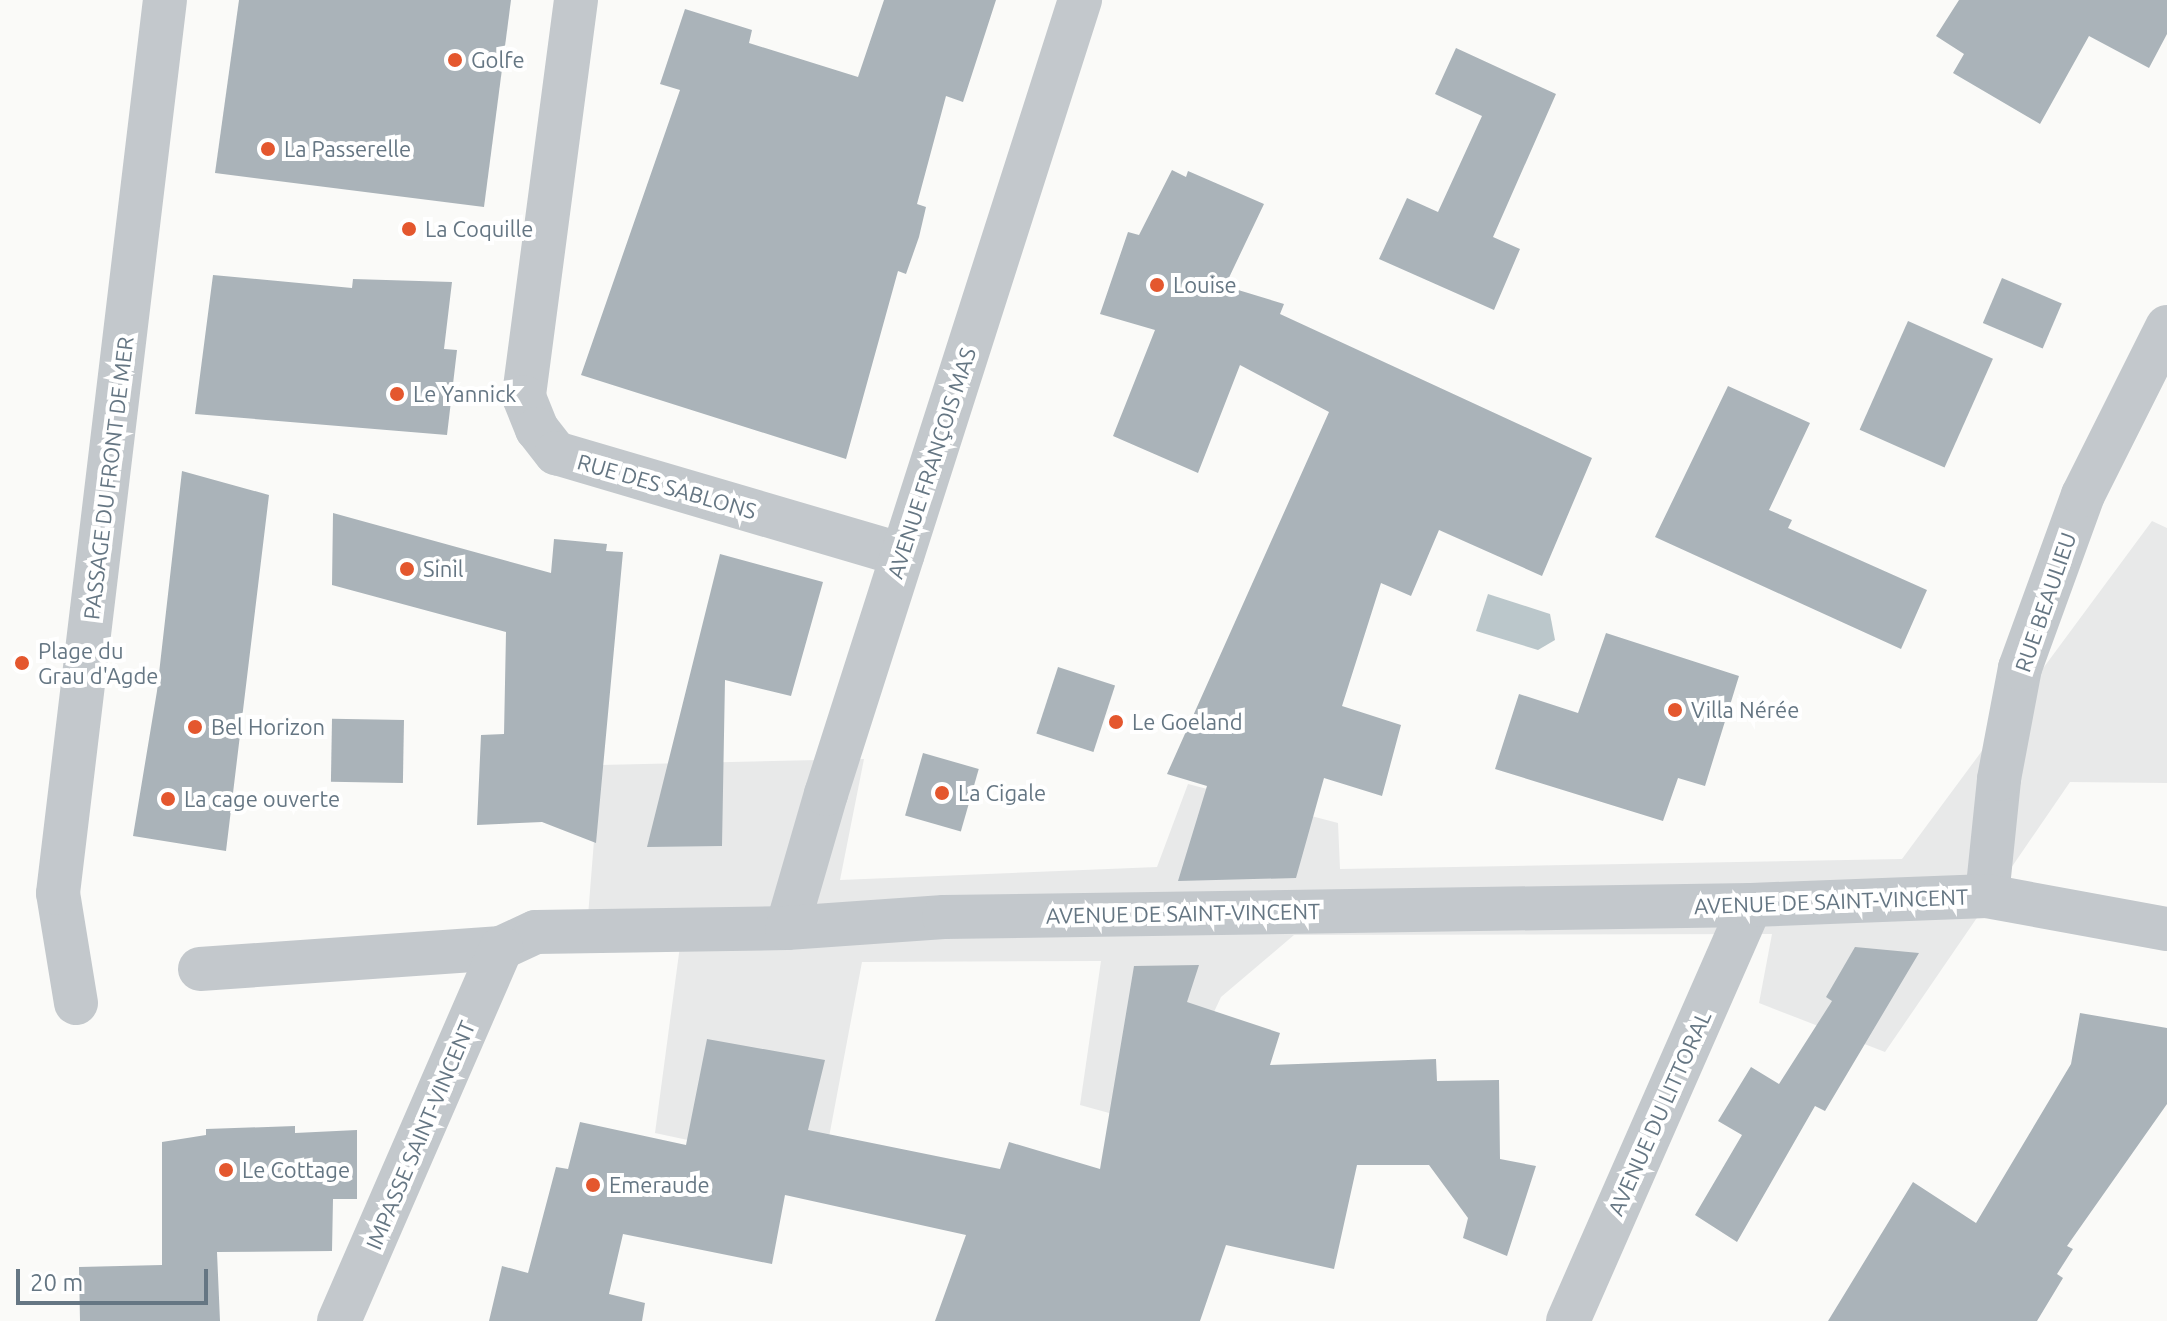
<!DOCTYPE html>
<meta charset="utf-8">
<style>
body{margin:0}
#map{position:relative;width:2167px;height:1321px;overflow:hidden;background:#fafaf8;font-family:Ubuntu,sans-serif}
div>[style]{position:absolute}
.built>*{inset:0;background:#e8e9e9}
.water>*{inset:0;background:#bbc7cb}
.building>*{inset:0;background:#aab3b9;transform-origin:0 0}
.minor>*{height:44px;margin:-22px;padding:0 22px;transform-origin:22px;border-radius:22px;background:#c3c8cc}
.tertiary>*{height:44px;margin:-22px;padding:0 22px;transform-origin:22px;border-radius:22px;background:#c3c8cc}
.dots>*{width:22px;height:22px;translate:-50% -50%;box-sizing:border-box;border:4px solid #fff;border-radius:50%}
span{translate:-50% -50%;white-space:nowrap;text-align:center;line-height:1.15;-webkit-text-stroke:8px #fff;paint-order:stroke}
.poi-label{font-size:22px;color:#657683}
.left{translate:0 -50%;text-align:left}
.street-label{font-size:22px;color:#657683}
.scale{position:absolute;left:16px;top:1269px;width:192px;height:36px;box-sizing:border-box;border:4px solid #657683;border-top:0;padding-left:10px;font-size:24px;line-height:28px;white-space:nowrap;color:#657683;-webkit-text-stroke:6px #fff;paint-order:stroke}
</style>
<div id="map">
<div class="built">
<i style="clip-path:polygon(2152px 521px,2167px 528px,2167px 783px,2070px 782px,1885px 1052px,1759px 1003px,1772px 934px,1294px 935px,1221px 997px,1160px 1127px,1080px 1105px,1101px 961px,862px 962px,823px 1169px,655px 1133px,684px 916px,588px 916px,600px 765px,864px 759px,840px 880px,1157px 867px,1188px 784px,1338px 823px,1340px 869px,1902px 859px)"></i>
</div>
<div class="water">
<i style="clip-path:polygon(1488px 594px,1550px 614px,1555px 640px,1538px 650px,1476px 631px)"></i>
</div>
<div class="building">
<i style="clip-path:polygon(239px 0,511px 0,484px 207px,215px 173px)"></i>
<i style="clip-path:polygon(884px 0,996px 0,963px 102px,946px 96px,917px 204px,926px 207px,919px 237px,906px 274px,898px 271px,846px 459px,581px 375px,680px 90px,660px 84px,685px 9px,752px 30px,749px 43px,858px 77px)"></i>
<i style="clip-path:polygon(1959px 0,2167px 0,2167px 34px,2149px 68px,2089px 36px,2040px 124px,1953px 73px,1964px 54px,1936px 36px)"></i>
<i style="clip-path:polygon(1456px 48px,1556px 94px,1493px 237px,1520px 249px,1494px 310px,1379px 259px,1407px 198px,1438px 212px,1482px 116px,1435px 94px)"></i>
<i style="clip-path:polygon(1172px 170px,1186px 177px,1188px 171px,1264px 204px,1225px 286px,1284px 304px,1280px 314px,1592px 458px,1542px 576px,1439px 530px,1411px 596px,1381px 583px,1342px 706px,1401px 725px,1382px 796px,1324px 778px,1296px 878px,1178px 881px,1207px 786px,1167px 774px,1329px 412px,1240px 365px,1198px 473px,1113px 436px,1155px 330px,1100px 314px,1128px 232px,1139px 235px)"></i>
<i style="clip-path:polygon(213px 275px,352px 288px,353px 279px,452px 282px,444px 349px,457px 350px,447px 435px,195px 414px)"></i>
<i style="left:2002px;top:278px;width:65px;height:49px;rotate:23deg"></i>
<i style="left:1908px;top:321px;width:93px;height:119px;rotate:24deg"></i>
<i style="clip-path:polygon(1728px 386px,1810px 423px,1769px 510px,1792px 520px,1788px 528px,1927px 590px,1901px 649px,1655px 537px)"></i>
<i style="clip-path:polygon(182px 471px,269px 495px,226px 851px,133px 836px,157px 691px)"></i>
<i style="clip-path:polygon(333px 513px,551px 573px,554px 539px,607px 544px,606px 551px,623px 552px,596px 843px,542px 822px,477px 825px,481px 735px,504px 734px,506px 632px,332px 585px)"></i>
<i style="clip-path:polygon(720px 554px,823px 582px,791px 696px,725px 680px,722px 846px,647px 847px)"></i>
<i style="clip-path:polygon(1606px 633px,1739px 676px,1705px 786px,1678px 778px,1663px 821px,1495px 769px,1519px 694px,1578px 713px)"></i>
<i style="left:1058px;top:667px;width:60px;height:70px;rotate:18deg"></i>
<i style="left:404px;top:720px;width:63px;height:72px;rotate:91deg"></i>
<i style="left:923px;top:753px;width:58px;height:65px;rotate:16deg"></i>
<i style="clip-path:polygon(1855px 947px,1919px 953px,1825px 1111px,1815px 1106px,1737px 1242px,1695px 1215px,1742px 1135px,1718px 1121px,1751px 1067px,1779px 1084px,1832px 1001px,1826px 997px)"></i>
<i style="clip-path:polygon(1199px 965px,1187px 1002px,1280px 1033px,1270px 1065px,1436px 1059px,1437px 1081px,1499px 1080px,1500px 1159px,1536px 1166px,1507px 1256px,1463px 1238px,1468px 1218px,1429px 1165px,1357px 1165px,1334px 1269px,1226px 1245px,1200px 1321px,935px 1321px,966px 1235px,785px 1195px,772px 1264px,623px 1234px,609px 1294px,645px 1303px,642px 1321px,489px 1321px,502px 1266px,528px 1273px,556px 1167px,568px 1169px,580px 1122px,686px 1145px,707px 1039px,825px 1060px,808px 1130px,1000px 1169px,1009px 1142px,1100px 1169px,1134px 966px)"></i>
<i style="clip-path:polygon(2080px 1013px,2167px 1028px,2167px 1104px,2067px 1246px,2073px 1249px,2057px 1274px,2063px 1278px,2037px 1321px,1828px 1321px,1913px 1182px,1976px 1223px,2071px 1064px)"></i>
<i style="clip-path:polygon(295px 1126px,295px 1133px,357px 1130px,357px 1199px,333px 1199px,332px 1251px,217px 1252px,220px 1321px,80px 1321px,79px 1267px,162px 1265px,162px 1142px,206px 1135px,206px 1129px)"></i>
</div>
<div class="minor">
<i style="left:576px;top:0;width:400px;rotate:97.5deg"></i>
<i style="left:524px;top:397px;width:35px;rotate:68deg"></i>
<i style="left:537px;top:429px;width:31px;rotate:52deg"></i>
<i style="left:556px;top:453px;width:361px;rotate:16.4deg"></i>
<i style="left:787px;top:928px;width:140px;rotate:-73.8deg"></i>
<i style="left:826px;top:794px;width:834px;rotate:-72.26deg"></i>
<i style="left:200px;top:969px;width:302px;rotate:-4deg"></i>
<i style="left:501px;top:948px;width:38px;rotate:-25deg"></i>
<i style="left:536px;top:932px;width:251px;rotate:-0.9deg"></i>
<i style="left:787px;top:928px;width:157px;rotate:-4deg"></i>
<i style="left:944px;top:917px;width:807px;rotate:-0.85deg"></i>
<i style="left:76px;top:1003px;width:111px;rotate:-99.3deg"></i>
<i style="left:58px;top:893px;width:899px;rotate:-83.17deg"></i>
<i style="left:339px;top:1321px;width:407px;rotate:-66.5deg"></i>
</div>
<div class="tertiary">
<i style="left:1987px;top:896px;width:118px;rotate:-84.1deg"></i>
<i style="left:1999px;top:779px;width:113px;rotate:-79.3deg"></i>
<i style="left:2020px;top:668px;width:184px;rotate:-70deg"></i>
<i style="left:2083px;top:495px;width:188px;rotate:-63.4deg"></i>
<i style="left:1568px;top:1321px;width:454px;rotate:-66.3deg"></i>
<i style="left:1751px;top:905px;width:236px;rotate:-2.2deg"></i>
<i style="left:1987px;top:896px;width:183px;rotate:10.4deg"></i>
</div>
<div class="dots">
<i style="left:455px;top:60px;background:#e4572e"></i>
<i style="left:268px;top:149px;background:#e4572e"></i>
<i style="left:409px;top:229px;background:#e4572e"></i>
<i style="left:1157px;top:285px;background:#e4572e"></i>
<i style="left:397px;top:394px;background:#e4572e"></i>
<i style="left:407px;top:569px;background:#e4572e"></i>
<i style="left:22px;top:663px;background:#e4572e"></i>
<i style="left:1675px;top:710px;background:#e4572e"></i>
<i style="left:1116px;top:722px;background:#e4572e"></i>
<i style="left:195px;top:727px;background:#e4572e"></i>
<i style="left:942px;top:793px;background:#e4572e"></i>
<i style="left:168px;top:799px;background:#e4572e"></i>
<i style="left:226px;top:1170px;background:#e4572e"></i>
<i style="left:593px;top:1185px;background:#e4572e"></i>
</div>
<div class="poi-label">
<span class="left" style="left:471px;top:60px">Golfe</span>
<span class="left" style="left:284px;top:149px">La Passerelle</span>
<span class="left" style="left:425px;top:229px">La Coquille</span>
<span class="left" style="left:1173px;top:285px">Louise</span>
<span class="left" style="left:413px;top:394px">Le Yannick</span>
<span class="left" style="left:423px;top:569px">Sinil</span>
<span class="left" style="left:38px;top:663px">Plage du<br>Grau d'Agde</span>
<span class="left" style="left:1691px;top:710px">Villa Nérée</span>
<span class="left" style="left:1132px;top:722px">Le Goeland</span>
<span class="left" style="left:211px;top:727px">Bel Horizon</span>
<span class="left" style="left:958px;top:793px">La Cigale</span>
<span class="left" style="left:184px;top:799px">La cage ouverte</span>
<span class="left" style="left:242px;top:1170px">Le Cottage</span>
<span class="left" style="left:609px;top:1185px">Emeraude</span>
</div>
<div class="street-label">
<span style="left:931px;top:463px;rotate:-72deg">AVENUE FRANÇOIS MAS</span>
<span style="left:108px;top:478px;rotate:-83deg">PASSAGE DU FRONT DE MER</span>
<span style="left:667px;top:486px;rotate:16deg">RUE DES SABLONS</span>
<span style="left:2045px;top:602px;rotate:-71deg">RUE BEAULIEU</span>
<span style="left:1831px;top:901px;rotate:-2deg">AVENUE DE SAINT-VINCENT</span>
<span style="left:1183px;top:913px;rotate:-1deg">AVENUE DE SAINT-VINCENT</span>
<span style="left:1659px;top:1113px;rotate:-66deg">AVENUE DU LITTORAL</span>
<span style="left:420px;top:1135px;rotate:-67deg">IMPASSE SAINT-VINCENT</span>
</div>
<div class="scale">20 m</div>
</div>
